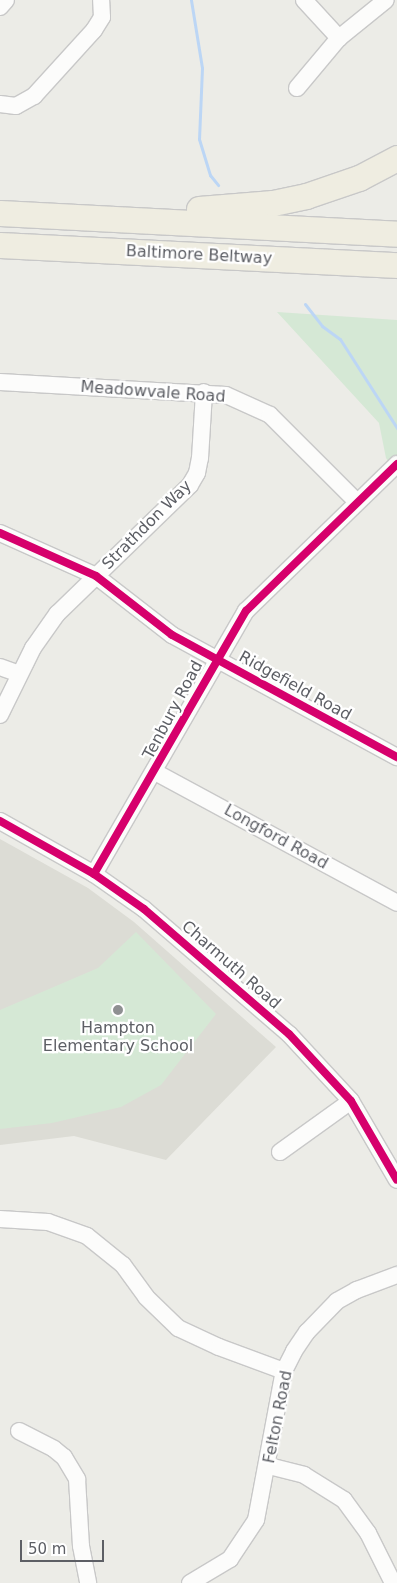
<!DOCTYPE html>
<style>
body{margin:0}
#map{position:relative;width:397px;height:1583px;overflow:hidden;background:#ecece7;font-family:"DejaVu Sans",sans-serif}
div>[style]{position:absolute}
.education>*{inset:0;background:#dcdcd5}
.green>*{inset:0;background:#d5e8d5}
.stream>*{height:3px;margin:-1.5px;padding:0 1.5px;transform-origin:1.5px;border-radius:1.5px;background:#bcd6f5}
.roads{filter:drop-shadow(1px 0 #c8c8c8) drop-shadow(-1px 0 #c8c8c8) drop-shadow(0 1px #c8c8c8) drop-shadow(0 -1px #c8c8c8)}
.minor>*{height:16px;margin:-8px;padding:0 8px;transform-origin:8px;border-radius:8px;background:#fcfcfb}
.highway>*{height:25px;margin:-12.5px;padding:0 12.5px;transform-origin:12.5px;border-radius:12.5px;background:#efede1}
.cycleway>*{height:8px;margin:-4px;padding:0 4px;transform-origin:4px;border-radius:4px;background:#d6006c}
.dots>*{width:14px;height:14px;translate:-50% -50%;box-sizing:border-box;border:2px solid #fff;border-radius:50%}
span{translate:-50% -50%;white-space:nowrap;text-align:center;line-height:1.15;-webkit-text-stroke:4.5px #fff;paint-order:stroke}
.street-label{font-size:16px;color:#5d5f65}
.poi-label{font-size:16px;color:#5d5f65}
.scale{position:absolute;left:20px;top:1540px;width:84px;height:22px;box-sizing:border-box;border:2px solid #5d5f65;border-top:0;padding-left:6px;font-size:15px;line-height:18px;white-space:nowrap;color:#5d5f65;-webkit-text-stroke:4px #fff;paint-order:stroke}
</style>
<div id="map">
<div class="education">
<i style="clip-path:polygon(0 839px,88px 888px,134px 922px,276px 1047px,166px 1160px,74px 1136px,0 1145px)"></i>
</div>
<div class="green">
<i style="clip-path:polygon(277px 312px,397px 320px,397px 473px,386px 458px,379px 423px)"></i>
<i style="clip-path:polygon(136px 932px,216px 1014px,161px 1085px,121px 1107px,52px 1123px,0 1129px,0 1010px,98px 968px)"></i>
</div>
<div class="stream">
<i style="left:191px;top:0;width:69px;rotate:80.8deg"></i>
<i style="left:202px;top:68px;width:71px;rotate:92.4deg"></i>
<i style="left:199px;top:139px;width:38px;rotate:73deg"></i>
<i style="left:210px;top:175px;width:13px;rotate:51deg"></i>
<i style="left:305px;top:304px;width:28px;rotate:52deg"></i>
<i style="left:322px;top:326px;width:22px;rotate:36deg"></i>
<i style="left:340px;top:339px;width:106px;rotate:57.4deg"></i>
</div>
<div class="roads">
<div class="minor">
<i style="left:304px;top:0;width:52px;rotate:47.4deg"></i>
<i style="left:0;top:7px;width:9px;rotate:-49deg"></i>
<i style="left:297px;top:88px;width:65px;rotate:-50deg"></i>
<i style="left:339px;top:38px;width:60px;rotate:-39deg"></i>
<i style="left:0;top:104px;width:16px;rotate:7deg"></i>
<i style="left:16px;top:106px;width:21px;rotate:-29deg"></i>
<i style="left:34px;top:96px;width:89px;rotate:-47.7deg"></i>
<i style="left:94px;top:30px;width:15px;rotate:-58deg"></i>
<i style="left:102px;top:17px;width:17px;rotate:-93deg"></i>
<i style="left:0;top:382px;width:226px;rotate:3.3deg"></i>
<i style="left:226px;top:395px;width:48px;rotate:24.4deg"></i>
<i style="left:270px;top:415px;width:122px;rotate:45deg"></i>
<i style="left:0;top:533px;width:105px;rotate:24.1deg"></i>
<i style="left:96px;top:576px;width:96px;rotate:37.8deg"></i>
<i style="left:172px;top:635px;width:256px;rotate:28.5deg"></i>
<i style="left:0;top:667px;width:20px;rotate:20deg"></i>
<i style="left:0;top:715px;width:75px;rotate:-63.8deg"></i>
<i style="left:33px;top:648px;width:42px;rotate:-54.8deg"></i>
<i style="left:57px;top:614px;width:185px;rotate:-44.1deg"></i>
<i style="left:190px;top:485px;width:14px;rotate:-60deg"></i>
<i style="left:197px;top:473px;width:15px;rotate:-79deg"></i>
<i style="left:200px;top:458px;width:66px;rotate:-86.5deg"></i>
<i style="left:155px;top:772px;width:275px;rotate:28.4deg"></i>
<i style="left:0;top:821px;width:108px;rotate:29.4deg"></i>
<i style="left:94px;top:874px;width:61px;rotate:35deg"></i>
<i style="left:144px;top:909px;width:191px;rotate:40.8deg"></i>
<i style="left:289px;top:1034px;width:91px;rotate:47.2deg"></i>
<i style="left:351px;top:1101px;width:91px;rotate:59.8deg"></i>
<i style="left:94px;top:874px;width:304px;rotate:-60deg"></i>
<i style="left:246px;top:611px;width:211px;rotate:-44.2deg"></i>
<i style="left:280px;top:1152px;width:87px;rotate:-35.7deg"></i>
<i style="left:0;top:1219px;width:48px;rotate:3.6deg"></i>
<i style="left:48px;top:1222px;width:41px;rotate:19.7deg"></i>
<i style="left:87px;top:1236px;width:46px;rotate:38.9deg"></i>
<i style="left:123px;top:1265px;width:39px;rotate:54deg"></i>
<i style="left:146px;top:1297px;width:45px;rotate:44.1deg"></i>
<i style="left:178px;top:1328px;width:45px;rotate:24.9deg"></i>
<i style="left:219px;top:1347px;width:69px;rotate:20.3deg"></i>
<i style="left:19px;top:1431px;width:39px;rotate:27deg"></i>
<i style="left:54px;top:1449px;width:13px;rotate:39deg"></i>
<i style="left:64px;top:1457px;width:26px;rotate:59deg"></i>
<i style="left:77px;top:1479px;width:67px;rotate:86.6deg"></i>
<i style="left:81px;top:1546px;width:38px;rotate:79deg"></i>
<i style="left:269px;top:1466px;width:36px;rotate:14deg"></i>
<i style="left:304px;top:1475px;width:47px;rotate:32deg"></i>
<i style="left:344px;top:1500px;width:41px;rotate:54deg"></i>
<i style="left:368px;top:1533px;width:56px;rotate:63.4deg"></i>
<i style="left:190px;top:1583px;width:47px;rotate:-31deg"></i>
<i style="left:230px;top:1559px;width:47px;rotate:-56.3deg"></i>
<i style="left:256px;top:1520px;width:152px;rotate:-79.4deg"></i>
<i style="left:284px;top:1371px;width:22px;rotate:-63deg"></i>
<i style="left:294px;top:1351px;width:23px;rotate:-56deg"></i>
<i style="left:307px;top:1332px;width:43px;rotate:-45.9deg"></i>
<i style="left:337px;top:1301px;width:23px;rotate:-29deg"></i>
<i style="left:357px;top:1290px;width:43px;rotate:-20.6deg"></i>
</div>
<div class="highway">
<i style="left:199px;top:209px;width:74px;rotate:-4.6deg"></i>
<i style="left:273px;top:203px;width:34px;rotate:-12deg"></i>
<i style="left:306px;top:196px;width:56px;rotate:-18.8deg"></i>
<i style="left:359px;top:178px;width:43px;rotate:-27.8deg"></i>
<i style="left:0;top:213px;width:398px;rotate:3deg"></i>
<i style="left:0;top:245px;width:398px;rotate:2.9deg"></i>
</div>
</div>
<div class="cycleway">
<i style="left:0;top:533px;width:105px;rotate:24.1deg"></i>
<i style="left:96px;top:576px;width:96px;rotate:37.8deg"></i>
<i style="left:172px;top:635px;width:256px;rotate:28.5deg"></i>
<i style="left:0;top:821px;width:108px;rotate:29.4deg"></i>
<i style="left:94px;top:874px;width:61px;rotate:35deg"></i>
<i style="left:144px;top:909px;width:191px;rotate:40.8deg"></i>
<i style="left:289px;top:1034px;width:91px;rotate:47.2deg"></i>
<i style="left:351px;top:1101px;width:91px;rotate:59.8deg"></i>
<i style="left:94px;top:874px;width:304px;rotate:-60deg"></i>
<i style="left:246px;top:611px;width:211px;rotate:-44.2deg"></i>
</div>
<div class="dots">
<i style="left:118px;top:1010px;background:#8f9092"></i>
</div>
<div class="street-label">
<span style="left:199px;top:255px;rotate:3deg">Baltimore Beltway</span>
<span style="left:153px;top:392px;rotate:4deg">Meadowvale Road</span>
<span style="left:147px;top:525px;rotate:-45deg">Strathdon Way</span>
<span style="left:295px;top:686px;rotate:29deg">Ridgefield Road</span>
<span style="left:173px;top:710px;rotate:-62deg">Tenbury Road</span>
<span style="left:276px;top:837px;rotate:29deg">Longford Road</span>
<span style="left:231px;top:965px;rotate:41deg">Charmuth Road</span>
<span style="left:278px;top:1417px;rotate:-79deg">Felton Road</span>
</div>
<div class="poi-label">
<span style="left:118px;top:1037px">Hampton<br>Elementary School</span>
</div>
<div class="scale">50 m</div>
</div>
